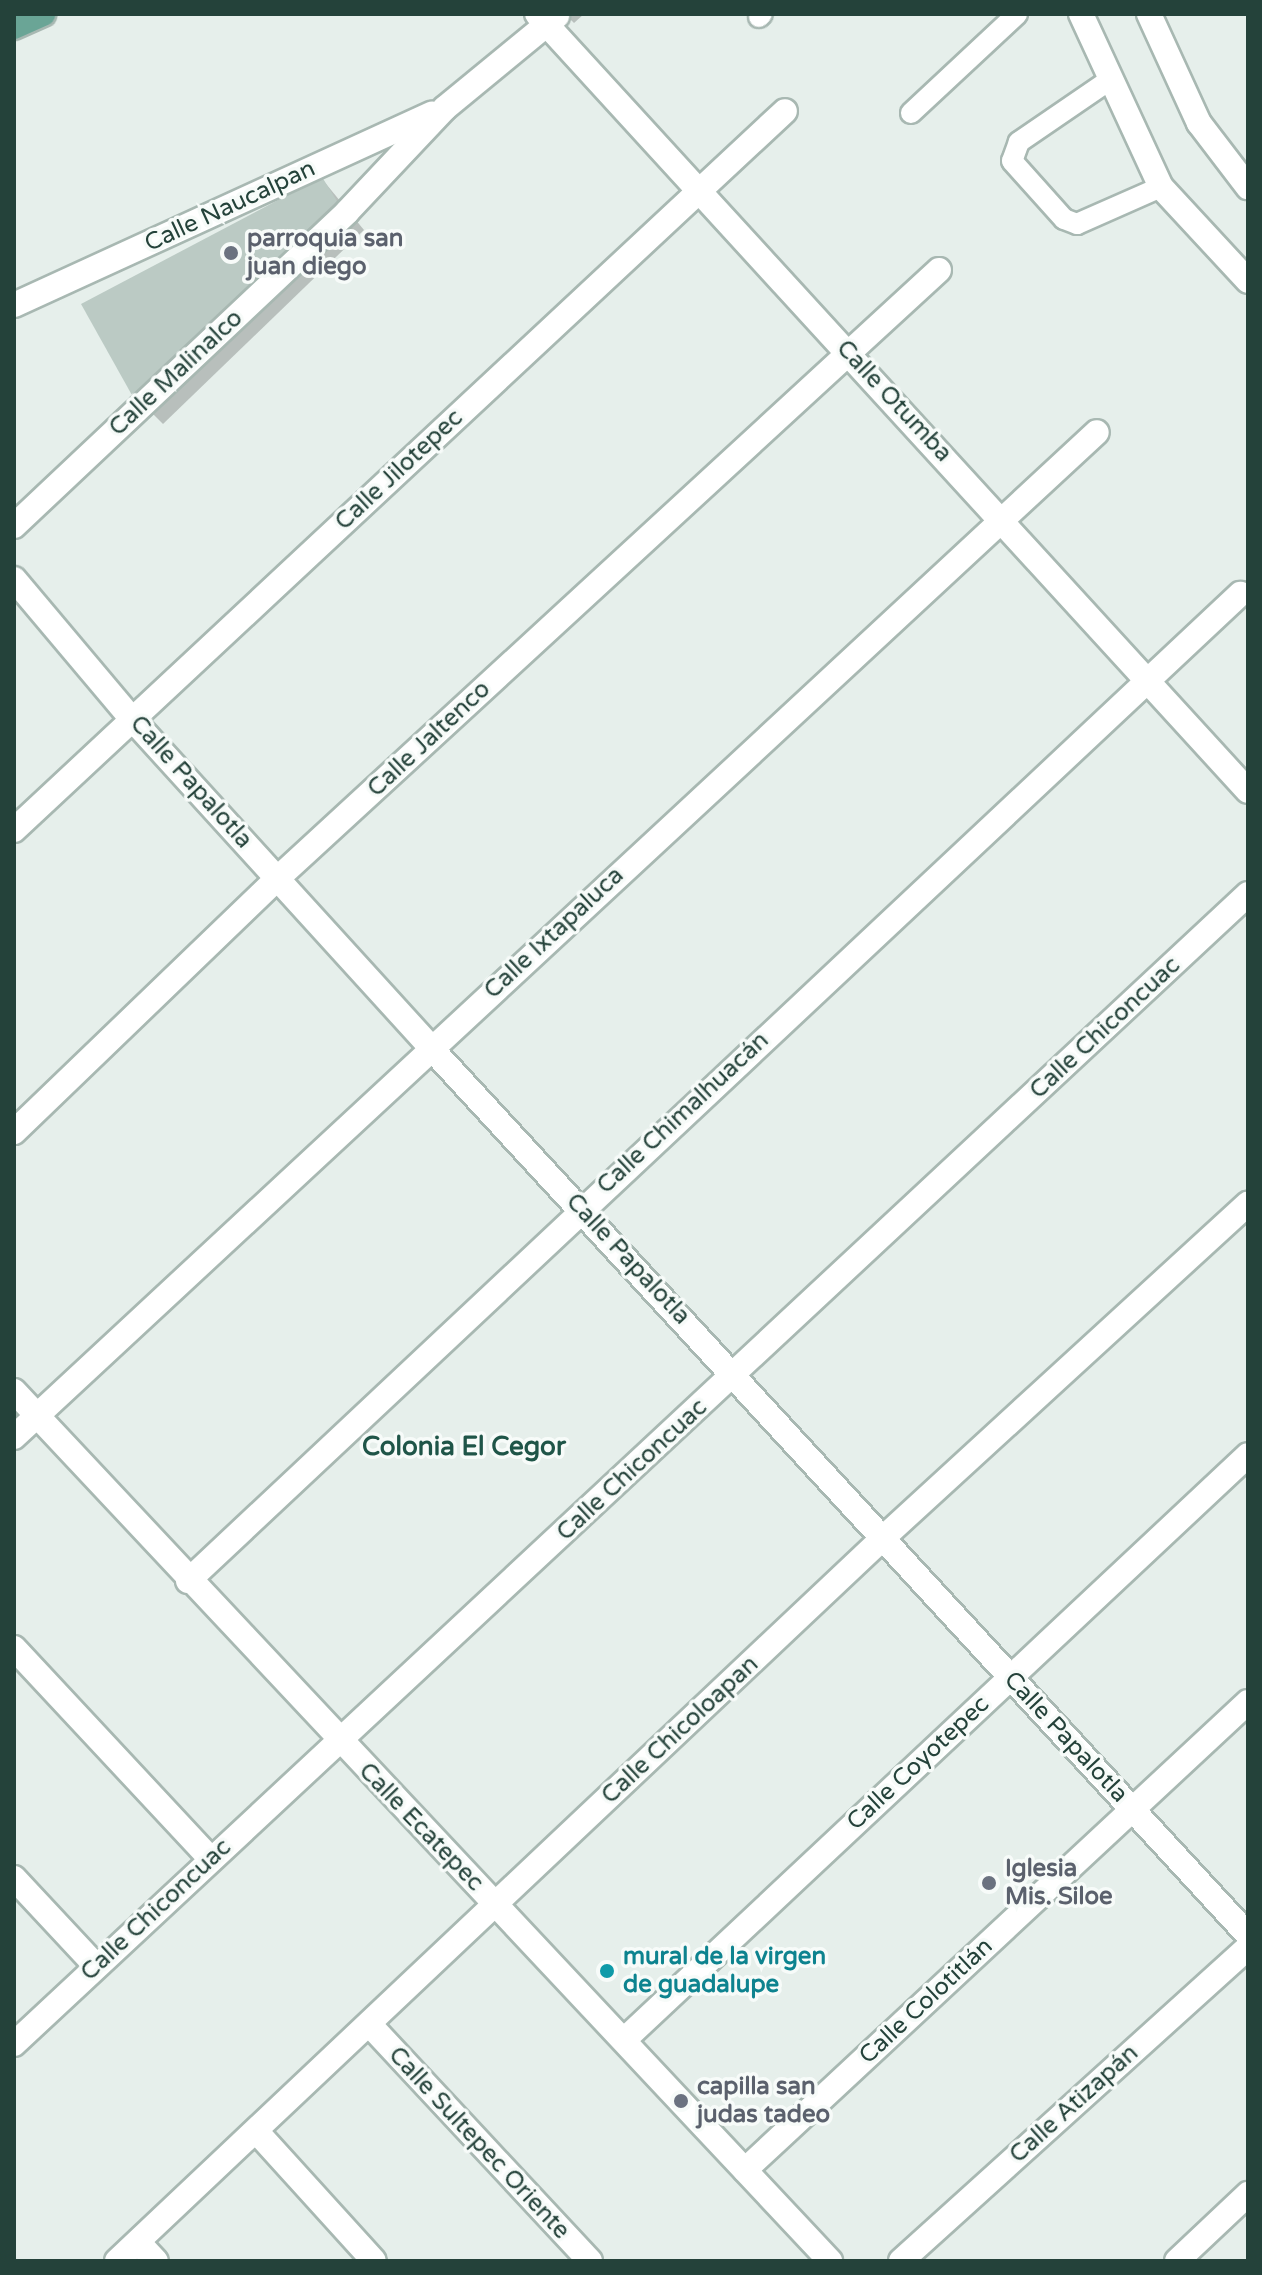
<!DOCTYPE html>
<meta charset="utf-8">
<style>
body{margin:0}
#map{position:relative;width:1262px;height:2275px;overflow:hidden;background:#e6efeb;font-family:"Varela Round",sans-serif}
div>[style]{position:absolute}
.shadow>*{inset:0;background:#0003}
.building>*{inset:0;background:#bbcac4}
.roads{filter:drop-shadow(2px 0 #a8b8b2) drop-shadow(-2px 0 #a8b8b2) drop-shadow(0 2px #a8b8b2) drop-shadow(0 -2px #a8b8b2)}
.lane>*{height:20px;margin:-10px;padding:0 10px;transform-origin:10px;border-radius:10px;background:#fff}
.street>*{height:24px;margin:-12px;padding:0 12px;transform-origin:12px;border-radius:12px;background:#fff}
.secondary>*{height:24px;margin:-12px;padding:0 12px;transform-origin:12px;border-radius:12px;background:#fff}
.primary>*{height:24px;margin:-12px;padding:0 12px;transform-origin:12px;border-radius:12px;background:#6aa596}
.dots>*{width:22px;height:22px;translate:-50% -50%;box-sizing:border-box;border:4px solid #f7fbf9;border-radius:50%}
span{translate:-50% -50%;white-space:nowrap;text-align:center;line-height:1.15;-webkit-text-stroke:7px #f7fbf9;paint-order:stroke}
.street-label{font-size:24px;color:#24423a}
.worship-label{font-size:24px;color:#5b616d;font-weight:700}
.left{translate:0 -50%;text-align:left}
.culture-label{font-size:24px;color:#0d838f;font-weight:700}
.neighbourhood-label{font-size:26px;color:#1f5548;font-weight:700}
.frame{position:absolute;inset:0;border:16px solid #24423a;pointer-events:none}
</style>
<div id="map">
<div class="shadow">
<i style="clip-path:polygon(565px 14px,584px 14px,574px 23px)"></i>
<i style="clip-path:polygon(322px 179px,364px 230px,163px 424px,135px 396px,84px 305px)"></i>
</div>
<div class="building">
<i style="clip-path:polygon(322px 177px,337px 201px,133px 397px,81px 304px)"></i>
</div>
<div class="roads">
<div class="lane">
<i style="left:759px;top:17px;width:4px;rotate:-45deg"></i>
<i style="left:1111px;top:79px;width:112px;rotate:145.6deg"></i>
<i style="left:1019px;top:142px;width:20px;rotate:110deg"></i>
<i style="left:1012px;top:161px;width:78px;rotate:48.1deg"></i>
<i style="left:1064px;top:219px;width:14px;rotate:21deg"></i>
<i style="left:1077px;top:224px;width:92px;rotate:-23.8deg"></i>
<i style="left:911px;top:113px;width:145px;rotate:-43deg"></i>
</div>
<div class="street">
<i style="left:537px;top:14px;width:1053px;rotate:47.54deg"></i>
<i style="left:14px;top:305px;width:460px;rotate:-24.6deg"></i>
<i style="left:14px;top:526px;width:458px;rotate:-43.3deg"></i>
<i style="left:347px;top:212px;width:143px;rotate:-46.7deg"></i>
<i style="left:445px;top:108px;width:145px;rotate:-39.4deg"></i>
<i style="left:14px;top:579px;width:183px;rotate:49.9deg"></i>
<i style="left:132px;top:719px;width:443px;rotate:47.7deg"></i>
<i style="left:430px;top:1047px;width:1207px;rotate:47.35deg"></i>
<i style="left:14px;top:830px;width:1054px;rotate:-43deg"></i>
<i style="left:14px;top:1132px;width:366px;rotate:-43.9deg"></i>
<i style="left:278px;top:878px;width:898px;rotate:-42.61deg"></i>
<i style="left:14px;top:1391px;width:1193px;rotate:46.83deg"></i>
<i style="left:14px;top:1437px;width:1477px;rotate:-42.86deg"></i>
<i style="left:188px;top:1581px;width:1443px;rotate:-43.17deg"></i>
<i style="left:14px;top:1648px;width:289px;rotate:47deg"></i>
<i style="left:14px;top:1878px;width:120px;rotate:47deg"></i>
<i style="left:369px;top:2024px;width:324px;rotate:47deg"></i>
<i style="left:624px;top:2040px;width:855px;rotate:-43.15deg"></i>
<i style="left:14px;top:2044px;width:1687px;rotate:-42.98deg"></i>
<i style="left:257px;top:2132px;width:174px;rotate:47.8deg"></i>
<i style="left:745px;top:2170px;width:687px;rotate:-42.94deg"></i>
<i style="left:138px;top:2242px;width:26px;rotate:47deg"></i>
<i style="left:117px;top:2261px;width:1053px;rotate:-43.35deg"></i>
<i style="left:883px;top:1538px;width:495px;rotate:-42.5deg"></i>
<i style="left:901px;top:2261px;width:468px;rotate:-42.1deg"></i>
<i style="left:1177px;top:2261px;width:98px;rotate:-43.3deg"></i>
</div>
<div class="secondary">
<i style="left:1081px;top:14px;width:191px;rotate:65.2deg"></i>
<i style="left:1161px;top:187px;width:128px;rotate:47.2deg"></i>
<i style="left:1149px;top:14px;width:120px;rotate:65.4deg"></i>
<i style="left:1199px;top:123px;width:81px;rotate:52.6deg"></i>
</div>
<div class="primary">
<i style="left:14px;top:27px;width:32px;rotate:-24deg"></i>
</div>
</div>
<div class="dots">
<i style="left:231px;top:253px;background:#6b7280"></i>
<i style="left:989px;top:1883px;background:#6b7280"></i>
<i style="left:607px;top:1971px;background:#0f9aa8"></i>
<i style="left:681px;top:2101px;background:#6b7280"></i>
</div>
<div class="street-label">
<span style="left:230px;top:206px;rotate:-25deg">Calle Naucalpan</span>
<span style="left:176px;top:373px;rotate:-43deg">Calle Malinalco</span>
<span style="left:894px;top:401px;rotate:47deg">Calle Otumba</span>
<span style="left:399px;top:470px;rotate:-43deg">Calle Jilotepec</span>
<span style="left:429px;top:739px;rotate:-43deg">Calle Jaltenco</span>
<span style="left:191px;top:782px;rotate:48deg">Calle Papalotla</span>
<span style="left:554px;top:933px;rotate:-43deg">Calle Ixtapaluca</span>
<span style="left:1105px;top:1028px;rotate:-43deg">Calle Chiconcuac</span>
<span style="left:683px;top:1113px;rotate:-43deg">Calle Chimalhuacán</span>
<span style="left:628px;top:1259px;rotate:47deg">Calle Papalotla</span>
<span style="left:632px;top:1470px;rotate:-43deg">Calle Chiconcuac</span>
<span style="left:680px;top:1730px;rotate:-43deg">Calle Chicoloapan</span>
<span style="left:1066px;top:1737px;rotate:47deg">Calle Papalotla</span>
<span style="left:918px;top:1763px;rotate:-43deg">Calle Coyotepec</span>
<span style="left:421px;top:1827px;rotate:46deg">Calle Ecatepec</span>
<span style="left:156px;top:1910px;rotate:-43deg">Calle Chiconcuac</span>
<span style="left:926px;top:2001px;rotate:-43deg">Calle Colotitlán</span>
<span style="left:1074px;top:2104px;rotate:-42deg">Calle Atizapán</span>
<span style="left:479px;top:2143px;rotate:47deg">Calle Sultepec Oriente</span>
</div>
<div class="worship-label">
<span class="left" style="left:247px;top:253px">parroquia san<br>juan diego</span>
<span class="left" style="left:1005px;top:1883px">Iglesia<br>Mis. Siloe</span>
<span class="left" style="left:697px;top:2101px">capilla san<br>judas tadeo</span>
</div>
<div class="culture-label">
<span class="left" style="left:623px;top:1971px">mural de la virgen<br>de guadalupe</span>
</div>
<div class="neighbourhood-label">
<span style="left:464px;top:1447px">Colonia El Cegor</span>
</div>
<div class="frame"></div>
</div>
